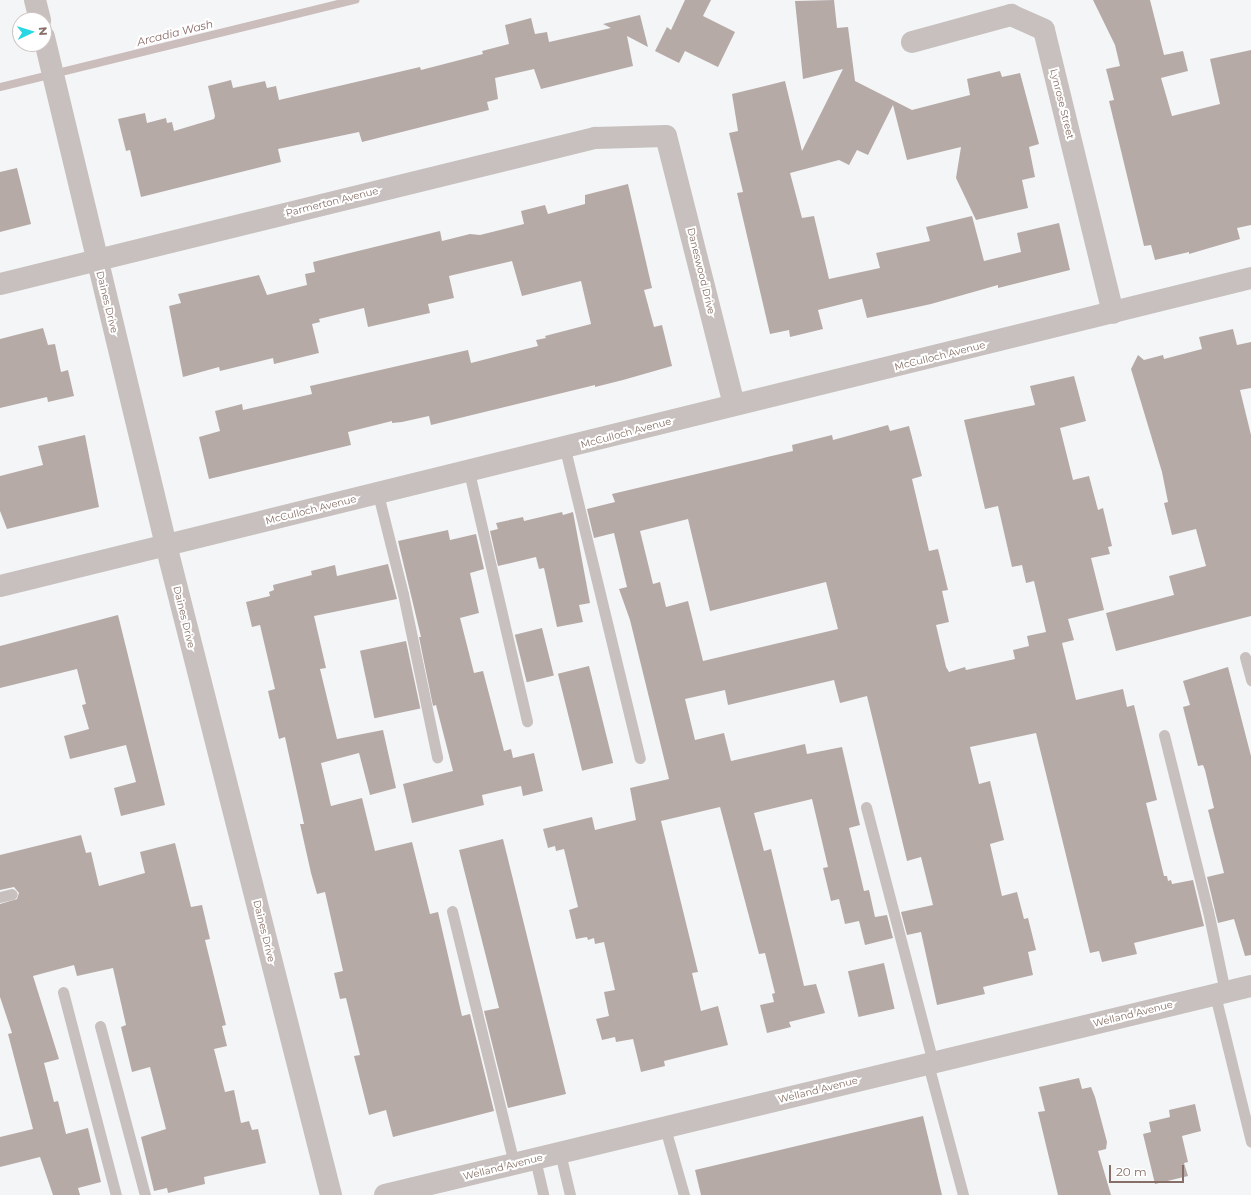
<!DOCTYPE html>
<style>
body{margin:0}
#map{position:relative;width:1251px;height:1195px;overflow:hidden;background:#f4f5f7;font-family:Montserrat,sans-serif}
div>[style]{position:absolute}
.stream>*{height:8px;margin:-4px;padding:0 4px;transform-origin:4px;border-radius:4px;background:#cbbdbc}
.building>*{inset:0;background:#b6aaa7;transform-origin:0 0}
.lane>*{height:11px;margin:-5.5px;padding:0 5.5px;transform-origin:5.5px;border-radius:5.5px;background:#c7c0be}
.street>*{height:22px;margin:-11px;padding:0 11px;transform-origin:11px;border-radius:11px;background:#c7c0be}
span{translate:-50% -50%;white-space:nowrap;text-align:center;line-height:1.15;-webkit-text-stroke:4px #fff;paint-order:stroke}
.street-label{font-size:10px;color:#866f66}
.water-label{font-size:11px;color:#886a67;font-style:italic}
.north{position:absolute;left:12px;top:12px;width:40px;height:40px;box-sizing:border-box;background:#fff;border:1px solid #cfc5c2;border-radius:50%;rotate:86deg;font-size:11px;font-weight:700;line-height:16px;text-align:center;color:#866f66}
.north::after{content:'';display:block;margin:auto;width:14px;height:18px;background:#28d7e4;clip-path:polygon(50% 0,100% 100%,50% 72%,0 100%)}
.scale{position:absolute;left:1109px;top:1165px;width:75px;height:18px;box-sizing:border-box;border:2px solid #866f66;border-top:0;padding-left:5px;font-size:12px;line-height:14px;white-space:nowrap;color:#866f66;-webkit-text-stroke:3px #fff;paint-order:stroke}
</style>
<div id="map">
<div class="stream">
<i style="left:0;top:87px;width:366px;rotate:-13.8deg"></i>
</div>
<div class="building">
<i style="clip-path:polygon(685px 0,711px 0,703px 16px,735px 32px,718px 67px,685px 51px,679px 63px,655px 51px,667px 27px,671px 30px)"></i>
<i style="clip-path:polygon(834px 0,837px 28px,848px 27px,855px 81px,912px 110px,970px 95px,967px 79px,1000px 71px,1002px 77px,1020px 73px,1039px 144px,1029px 147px,1035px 177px,1022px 180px,1028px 208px,976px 220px,956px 178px,961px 147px,907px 160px,893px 105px,868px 155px,857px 150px,849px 165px,839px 160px,790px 173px,802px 218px,814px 216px,829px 279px,880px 268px,876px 253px,930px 241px,926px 227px,972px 216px,984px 261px,1021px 252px,1017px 233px,1059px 223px,1070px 270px,998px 288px,998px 285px,931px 304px,867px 318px,862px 299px,818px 310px,823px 329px,790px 337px,789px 330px,770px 334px,737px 193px,743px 192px,729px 133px,738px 131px,732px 94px,785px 81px,802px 151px,843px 69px,803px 79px,795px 1px)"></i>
<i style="clip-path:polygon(1093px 0,1150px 0,1164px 55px,1183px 51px,1188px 71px,1161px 78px,1172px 116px,1220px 104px,1210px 59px,1251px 50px,1251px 225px,1237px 228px,1240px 239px,1189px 254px,1189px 252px,1155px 260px,1151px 245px,1144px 246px,1109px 101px,1114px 100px,1106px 69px,1120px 66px,1115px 45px)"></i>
<i style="clip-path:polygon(640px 15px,648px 47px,627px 36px,633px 66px,541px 89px,534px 69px,495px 78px,498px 99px,487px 102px,489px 110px,362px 142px,359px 132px,278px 149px,281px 162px,141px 197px,130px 150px,126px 151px,118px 119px,145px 113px,147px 123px,166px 118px,167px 123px,172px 122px,174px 131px,214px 119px,215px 116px,208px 86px,231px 80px,233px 88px,265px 81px,267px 88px,276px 86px,279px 100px,420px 67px,421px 70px,483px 54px,482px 51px,509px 44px,505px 25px,531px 18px,535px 34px,547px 32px,549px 42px,611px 28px,603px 24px)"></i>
<i style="clip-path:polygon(17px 168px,31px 224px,0 232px,0 172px)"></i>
<i style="clip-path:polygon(628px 184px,652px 288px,644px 290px,654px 327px,662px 325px,672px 366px,623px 380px,595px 387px,595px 385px,431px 425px,429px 416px,402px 422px,392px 423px,392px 421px,348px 432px,351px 445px,209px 479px,199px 437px,220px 431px,215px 411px,242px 404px,243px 410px,312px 394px,310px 386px,468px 350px,471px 363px,538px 346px,536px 340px,546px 338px,545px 336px,591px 324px,581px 281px,522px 296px,512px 261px,449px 276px,454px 298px,428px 304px,430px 313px,368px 327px,364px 308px,319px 319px,320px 322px,312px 324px,319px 353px,274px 364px,273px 358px,220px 371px,219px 367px,183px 377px,169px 306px,181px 303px,178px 294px,259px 275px,267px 295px,307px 285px,305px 274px,315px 272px,313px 262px,440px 231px,442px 241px,470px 234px,480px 235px,524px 224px,521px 211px,545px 205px,548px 214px,585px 204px,585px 195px)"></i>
<i style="clip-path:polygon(43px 328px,48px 345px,55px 344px,61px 372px,68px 370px,74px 396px,48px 402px,47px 397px,0 408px,0 339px)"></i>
<i style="clip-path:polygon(1233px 329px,1237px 345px,1251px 342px,1251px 388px,1240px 390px,1251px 435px,1251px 616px,1116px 651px,1106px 613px,1174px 595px,1169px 576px,1206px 566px,1196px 529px,1172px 535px,1164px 503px,1168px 502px,1162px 472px,1131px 369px,1138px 355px,1144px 360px,1163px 355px,1164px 359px,1202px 349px,1199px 337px)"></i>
<i style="clip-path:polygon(evenodd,1074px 376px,1086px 421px,1060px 428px,1073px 480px,1089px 476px,1098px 510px,1103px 508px,1112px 546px,1108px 547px,1110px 554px,1091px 558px,1104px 610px,1068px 619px,1074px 640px,1062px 643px,1076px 700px,1123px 689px,1127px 707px,1134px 705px,1157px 800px,1146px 803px,1164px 876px,1167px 876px,1168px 881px,1171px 880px,1172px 884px,1193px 880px,1204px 926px,1134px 943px,1137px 954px,1102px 962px,1099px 951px,1090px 953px,1036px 733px,970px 747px,979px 784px,990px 781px,1004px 840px,990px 844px,1002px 896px,1017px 892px,1024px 919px,1028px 918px,1036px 950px,1028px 952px,1033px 975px,983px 987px,985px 994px,937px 1005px,921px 932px,907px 935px,901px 912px,933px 905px,921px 857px,907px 861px,867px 696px,840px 703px,834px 680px,728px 705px,725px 690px,685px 699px,695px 740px,724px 733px,731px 761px,805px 744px,807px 754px,842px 747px,860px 825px,849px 828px,864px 891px,869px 890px,875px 917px,887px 915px,893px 938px,865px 945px,859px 921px,845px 924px,839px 899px,831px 901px,823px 868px,828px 867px,812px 799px,754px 813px,764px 851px,771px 849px,804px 986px,816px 984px,825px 1013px,789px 1022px,791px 1027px,767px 1033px,760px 1005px,774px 1002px,772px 994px,775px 993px,765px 953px,759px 954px,720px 807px,661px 821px,698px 972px,692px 973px,701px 1011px,718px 1006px,728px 1045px,664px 1061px,665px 1066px,641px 1072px,633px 1039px,616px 1042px,615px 1037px,602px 1040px,596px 1019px,609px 1016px,604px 992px,615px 990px,604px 942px,595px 944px,594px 938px,588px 940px,587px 937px,576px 939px,569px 910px,578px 907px,564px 849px,556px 851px,555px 846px,548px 848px,543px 829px,592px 817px,595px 830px,636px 820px,630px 788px,669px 779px,630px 620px,619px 589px,627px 587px,614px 533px,594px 538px,587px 509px,615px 502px,612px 494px,793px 451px,792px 445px,832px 435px,833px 440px,888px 425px,890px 431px,909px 426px,922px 476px,912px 479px,929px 551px,938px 549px,948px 590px,942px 591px,949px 622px,936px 625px,946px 667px,949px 672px,965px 667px,966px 670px,1015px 659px,1013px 650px,1029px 646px,1027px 636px,1046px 632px,1034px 581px,1026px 583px,1022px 565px,1012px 567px,998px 506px,985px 509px,964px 420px,1035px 405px,1030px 386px,1074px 376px,688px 519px,710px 611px,826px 582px,838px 629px,703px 661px,688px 601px,666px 607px,660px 582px,653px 584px,640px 531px,688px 519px)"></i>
<i style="clip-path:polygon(85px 435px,99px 507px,7px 529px,0 511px,0 476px,43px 465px,38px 446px)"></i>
<i style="clip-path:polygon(562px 512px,563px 515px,573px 512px,590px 603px,579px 605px,583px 622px,557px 627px,544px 568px,539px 569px,536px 557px,498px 566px,490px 531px,498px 529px,496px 523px,523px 517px,524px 521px)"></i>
<i style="clip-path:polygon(448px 530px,450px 540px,476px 534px,484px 569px,470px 573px,479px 613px,460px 618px,474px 673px,483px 671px,504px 751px,511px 749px,513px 758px,534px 753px,543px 791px,523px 796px,521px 786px,482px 795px,484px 805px,412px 823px,403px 784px,453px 771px,436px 705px,433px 706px,419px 637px,421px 637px,398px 541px)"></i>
<i style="clip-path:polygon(388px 564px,397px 599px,314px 616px,326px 668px,320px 669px,337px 739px,383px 730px,396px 788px,370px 795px,359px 753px,321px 763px,331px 806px,362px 798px,375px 851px,412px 842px,430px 914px,438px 912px,462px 1016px,470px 1014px,494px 1111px,393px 1137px,386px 1110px,369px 1115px,354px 1056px,360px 1055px,346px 998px,340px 999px,334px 973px,343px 971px,325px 892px,317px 894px,311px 873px,300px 824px,304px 824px,285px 737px,279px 739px,268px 691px,275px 689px,260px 625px,252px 627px,246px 602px,270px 596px,269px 592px,274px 590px,273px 585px,312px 575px,311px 571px,335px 565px,337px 576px)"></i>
<i style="clip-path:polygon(118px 615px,165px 805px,121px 816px,114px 788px,136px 782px,126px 745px,70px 759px,64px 736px,89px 729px,82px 705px,86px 704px,77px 669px,0 688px,0 646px)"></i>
<i style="left:542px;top:628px;width:49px;height:28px;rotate:76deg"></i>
<i style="left:406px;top:641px;width:69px;height:47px;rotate:78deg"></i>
<i style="left:589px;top:666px;width:100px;height:32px;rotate:76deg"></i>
<i style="clip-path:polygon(1228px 667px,1251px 756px,1251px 955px,1245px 956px,1234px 919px,1218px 923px,1207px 877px,1224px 873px,1208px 810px,1214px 808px,1205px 770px,1203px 765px,1198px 766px,1183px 707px,1190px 705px,1183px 681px)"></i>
<i style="clip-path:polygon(81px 835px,86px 853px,91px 852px,99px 886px,145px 873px,140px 852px,175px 843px,191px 907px,202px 905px,210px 939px,205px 940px,226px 1025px,222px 1026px,227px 1046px,214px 1049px,225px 1092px,234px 1090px,241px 1123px,249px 1121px,252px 1130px,258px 1129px,266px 1163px,204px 1177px,205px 1184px,168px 1193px,167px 1188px,154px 1191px,141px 1137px,166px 1129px,150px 1067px,132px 1072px,121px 1027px,126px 1025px,113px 968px,77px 976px,74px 965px,33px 976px,59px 1059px,44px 1063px,54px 1102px,58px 1101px,66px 1134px,88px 1128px,101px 1182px,78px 1188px,80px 1195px,53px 1195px,40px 1157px,0 1167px,0 1137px,33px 1129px,8px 1034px,12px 1033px,0 997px,0 904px,17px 899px,19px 893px,14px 887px,0 890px,0 855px)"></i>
<i style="clip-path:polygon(503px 839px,566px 1094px,508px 1108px,484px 1011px,499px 1008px,459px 850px)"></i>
<i style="left:884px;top:963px;width:47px;height:37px;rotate:77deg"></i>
<i style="clip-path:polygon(1079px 1078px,1082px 1089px,1091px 1087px,1095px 1097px,1107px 1142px,1106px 1149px,1098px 1151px,1111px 1195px,1058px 1195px,1038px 1112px,1045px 1111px,1039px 1087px)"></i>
<i style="clip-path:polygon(1195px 1104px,1201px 1131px,1182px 1136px,1188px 1162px,1184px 1163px,1188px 1176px,1155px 1184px,1143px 1134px,1151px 1132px,1149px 1122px,1170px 1117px,1169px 1110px)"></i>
<i style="clip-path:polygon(923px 1116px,942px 1195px,701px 1195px,695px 1170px)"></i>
</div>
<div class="lane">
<i style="left:565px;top:449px;width:318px;rotate:76.4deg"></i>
<i style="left:469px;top:472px;width:256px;rotate:76.9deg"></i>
<i style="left:378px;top:494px;width:103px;rotate:76deg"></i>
<i style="left:403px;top:594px;width:167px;rotate:78.2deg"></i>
<i style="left:1245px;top:657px;width:24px;rotate:75deg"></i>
<i style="left:1164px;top:735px;width:181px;rotate:76deg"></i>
<i style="left:1208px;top:911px;width:83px;rotate:78.1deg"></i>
<i style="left:866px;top:807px;width:265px;rotate:75.3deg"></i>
<i style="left:0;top:897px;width:12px;rotate:-14deg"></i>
<i style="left:452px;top:911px;width:260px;rotate:76.2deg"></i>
<i style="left:63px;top:992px;width:210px;rotate:75.4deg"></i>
<i style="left:1215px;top:995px;width:151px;rotate:76.2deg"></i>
<i style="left:100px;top:1026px;width:175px;rotate:75.1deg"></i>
<i style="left:928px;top:1064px;width:136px;rotate:75deg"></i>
<i style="left:665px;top:1128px;width:70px;rotate:74.2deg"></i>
<i style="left:560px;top:1153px;width:43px;rotate:76.6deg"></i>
<i style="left:535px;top:1159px;width:37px;rotate:77deg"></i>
</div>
<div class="street">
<i style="left:35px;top:0;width:21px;rotate:76deg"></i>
<i style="left:44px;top:37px;width:522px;rotate:76.5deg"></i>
<i style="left:166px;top:545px;width:671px;rotate:75.76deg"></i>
<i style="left:912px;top:42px;width:103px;rotate:-15.3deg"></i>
<i style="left:1011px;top:15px;width:36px;rotate:24deg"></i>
<i style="left:1044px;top:30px;width:291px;rotate:76.3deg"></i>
<i style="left:0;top:284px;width:613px;rotate:-13.79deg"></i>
<i style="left:595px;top:138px;width:71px;rotate:-1.6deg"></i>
<i style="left:666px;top:136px;width:277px;rotate:75.8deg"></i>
<i style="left:0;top:586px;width:1288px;rotate:-13.83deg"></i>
<i style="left:385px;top:1195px;width:891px;rotate:-13.57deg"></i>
</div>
<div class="street-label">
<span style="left:1062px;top:104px;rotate:76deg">Lynrose Street</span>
<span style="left:332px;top:202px;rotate:-14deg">Parmerton Avenue</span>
<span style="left:701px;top:271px;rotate:76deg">Daneswood Drive</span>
<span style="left:107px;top:302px;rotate:76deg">Daines Drive</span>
<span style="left:940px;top:356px;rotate:-14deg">McCulloch Avenue</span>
<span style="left:626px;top:433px;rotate:-15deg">McCulloch Avenue</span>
<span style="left:311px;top:510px;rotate:-14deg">McCulloch Avenue</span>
<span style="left:184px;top:617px;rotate:76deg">Daines Drive</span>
<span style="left:264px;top:931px;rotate:76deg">Daines Drive</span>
<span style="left:1133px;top:1014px;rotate:-14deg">Welland Avenue</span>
<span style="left:818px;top:1090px;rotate:-14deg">Welland Avenue</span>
<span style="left:503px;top:1167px;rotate:-14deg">Welland Avenue</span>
</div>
<div class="water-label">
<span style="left:175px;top:33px;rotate:-14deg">Arcadia Wash</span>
</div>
<div class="north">N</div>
<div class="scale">20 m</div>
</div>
